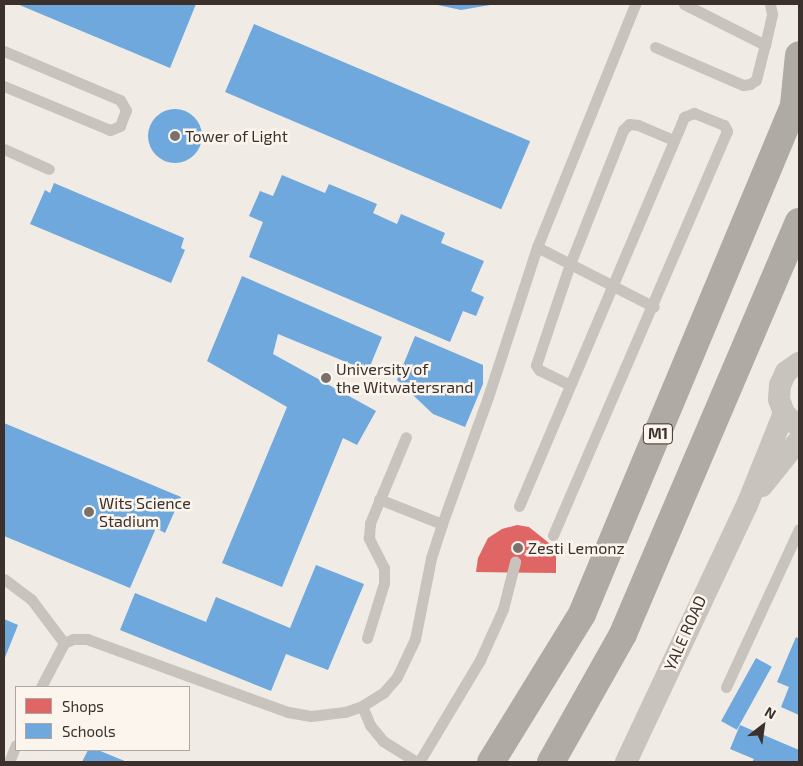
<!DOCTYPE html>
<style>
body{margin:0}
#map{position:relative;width:803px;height:766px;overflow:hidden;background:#f0ebe5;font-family:"Exo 2",sans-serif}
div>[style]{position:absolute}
.shops>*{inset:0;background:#e06666}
.schools>*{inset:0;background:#6fa8dc;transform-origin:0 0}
.round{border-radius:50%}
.lane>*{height:11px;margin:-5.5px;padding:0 5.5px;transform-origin:5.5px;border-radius:5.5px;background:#c9c3be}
.street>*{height:22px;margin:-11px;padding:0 11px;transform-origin:11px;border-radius:11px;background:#c9c3be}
.highway>*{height:28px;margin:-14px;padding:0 14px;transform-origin:14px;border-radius:14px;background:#afaaa4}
.dots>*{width:14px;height:14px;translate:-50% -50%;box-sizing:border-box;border:2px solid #fbf5ee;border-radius:50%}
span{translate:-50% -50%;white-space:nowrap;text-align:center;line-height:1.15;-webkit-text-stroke:5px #fbf5ee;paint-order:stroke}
.shield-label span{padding:1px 4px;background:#fbf5ee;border:1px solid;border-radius:4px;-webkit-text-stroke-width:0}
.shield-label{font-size:15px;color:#3b302b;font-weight:700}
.poi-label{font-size:16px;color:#3b302b}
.left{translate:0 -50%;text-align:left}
.street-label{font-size:16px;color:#3b302b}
.frame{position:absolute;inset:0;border:5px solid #3b302b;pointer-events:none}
.legend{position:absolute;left:15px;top:686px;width:175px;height:65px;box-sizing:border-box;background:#fbf5ee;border:1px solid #aea6a0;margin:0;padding:6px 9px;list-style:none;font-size:15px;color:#3b302b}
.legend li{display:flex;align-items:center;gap:10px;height:25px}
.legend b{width:25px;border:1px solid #aea6a0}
.north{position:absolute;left:738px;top:701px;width:50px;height:50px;-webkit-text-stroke:4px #fbf5ee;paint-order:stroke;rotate:30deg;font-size:14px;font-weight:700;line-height:20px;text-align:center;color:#3b302b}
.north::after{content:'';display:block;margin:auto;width:18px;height:22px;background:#3b302b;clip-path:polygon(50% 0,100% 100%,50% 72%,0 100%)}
</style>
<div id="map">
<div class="shops">
<i style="clip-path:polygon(517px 525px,529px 527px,549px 543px,556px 554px,556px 573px,476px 572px,478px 558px,488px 538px,502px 529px)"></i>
</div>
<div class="schools">
<i style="clip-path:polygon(17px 4px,196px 4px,170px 68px)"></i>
<i style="clip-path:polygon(433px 4px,496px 4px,461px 10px)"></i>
<i style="left:254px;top:24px;width:300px;height:74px;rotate:23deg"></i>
<i class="round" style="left:148px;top:109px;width:54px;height:54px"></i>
<i style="clip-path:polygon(282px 175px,325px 193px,329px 184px,377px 204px,373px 213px,397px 224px,401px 214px,445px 233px,441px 243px,484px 261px,471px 291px,484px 297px,476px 316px,463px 311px,450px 342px,249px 257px,263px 222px,249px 216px,260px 191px,273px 196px)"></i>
<i style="clip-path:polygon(54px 183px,184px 238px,181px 248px,185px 250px,171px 283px,30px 224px,45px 190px,50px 193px)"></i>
<i style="clip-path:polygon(242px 276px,382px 337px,368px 371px,278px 334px,273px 354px,376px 411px,357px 445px,343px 438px,282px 587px,222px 563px,287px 407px,207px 361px)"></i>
<i style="clip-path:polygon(415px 336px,483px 365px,483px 384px,465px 427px,433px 414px,397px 380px)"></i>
<i style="clip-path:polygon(4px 423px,181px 497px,165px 533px,156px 528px,130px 588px,4px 536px)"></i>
<i style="clip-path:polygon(316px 565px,364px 584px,328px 670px,286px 654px,271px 691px,120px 630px,135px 593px,206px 622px,216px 597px,290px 628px)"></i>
<i style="clip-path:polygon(4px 619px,18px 625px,4px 660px)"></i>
<i style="clip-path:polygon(796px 637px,799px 639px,799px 715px,781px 707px,789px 687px,777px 682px)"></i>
<i style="left:756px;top:658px;width:18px;height:72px;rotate:29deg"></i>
<i style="clip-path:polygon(740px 725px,799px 750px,799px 762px,752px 762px,754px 759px,730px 749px)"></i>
<i style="clip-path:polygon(88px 750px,98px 750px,127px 762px,82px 762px)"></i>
</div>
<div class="lane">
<i style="left:684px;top:4px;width:91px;rotate:26.8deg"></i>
<i style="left:655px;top:47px;width:96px;rotate:23.4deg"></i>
<i style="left:743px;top:85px;width:7px;rotate:-8deg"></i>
<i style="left:750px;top:84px;width:7px;rotate:-34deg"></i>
<i style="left:756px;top:80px;width:36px;rotate:-76deg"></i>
<i style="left:765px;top:45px;width:32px;rotate:-77deg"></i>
<i style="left:772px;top:14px;width:10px;rotate:-101deg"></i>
<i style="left:4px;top:51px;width:126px;rotate:22.9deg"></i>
<i style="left:120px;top:100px;width:12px;rotate:59deg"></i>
<i style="left:126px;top:110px;width:17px;rotate:111deg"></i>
<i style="left:120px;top:126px;width:11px;rotate:158deg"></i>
<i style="left:110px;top:130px;width:115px;rotate:-157.5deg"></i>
<i style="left:4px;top:149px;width:49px;rotate:24deg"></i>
<i style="left:537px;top:247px;width:131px;rotate:27.1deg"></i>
<i style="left:568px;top:384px;width:32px;rotate:-154deg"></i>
<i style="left:539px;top:370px;width:6px;rotate:-121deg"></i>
<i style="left:536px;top:365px;width:107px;rotate:-71.4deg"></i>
<i style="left:570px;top:264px;width:144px;rotate:-68.4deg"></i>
<i style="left:623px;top:130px;width:8px;rotate:-45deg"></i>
<i style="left:629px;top:124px;width:9px;rotate:6deg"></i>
<i style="left:638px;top:125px;width:39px;rotate:23deg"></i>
<i style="left:379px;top:499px;width:68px;rotate:21.6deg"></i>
<i style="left:519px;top:506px;width:423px;rotate:-67deg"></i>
<i style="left:684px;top:117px;width:11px;rotate:-22deg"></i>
<i style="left:694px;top:113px;width:32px;rotate:22deg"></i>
<i style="left:724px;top:125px;width:7px;rotate:63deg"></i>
<i style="left:727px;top:131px;width:440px;rotate:113.3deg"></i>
<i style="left:4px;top:579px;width:34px;rotate:37deg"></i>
<i style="left:31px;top:599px;width:55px;rotate:53.1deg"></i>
<i style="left:367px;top:638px;width:58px;rotate:-72.8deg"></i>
<i style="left:384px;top:583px;width:15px;rotate:-90deg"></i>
<i style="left:384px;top:568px;width:34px;rotate:-117deg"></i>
<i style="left:369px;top:538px;width:15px;rotate:-86deg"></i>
<i style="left:370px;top:523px;width:93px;rotate:-67.3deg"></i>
<i style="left:41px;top:687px;width:50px;rotate:-62.4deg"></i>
<i style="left:64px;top:643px;width:10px;rotate:-24deg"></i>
<i style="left:73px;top:639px;width:14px"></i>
<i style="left:87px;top:639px;width:214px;rotate:20deg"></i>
<i style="left:288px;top:712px;width:23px;rotate:10deg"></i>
<i style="left:311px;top:716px;width:34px;rotate:-7deg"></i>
<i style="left:345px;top:712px;width:18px;rotate:-19deg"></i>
<i style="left:362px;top:706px;width:26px;rotate:-32deg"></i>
<i style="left:384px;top:692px;width:20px;rotate:-49deg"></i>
<i style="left:397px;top:677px;width:42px;rotate:-64.7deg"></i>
<i style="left:415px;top:639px;width:83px;rotate:-78.8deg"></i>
<i style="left:431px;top:558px;width:36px;rotate:-72deg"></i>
<i style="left:442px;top:524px;width:135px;rotate:-70.1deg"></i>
<i style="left:488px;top:397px;width:158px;rotate:-71.9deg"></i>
<i style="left:537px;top:247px;width:262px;rotate:-68deg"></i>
<i style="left:726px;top:687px;width:174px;rotate:-65.2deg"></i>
<i style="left:362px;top:706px;width:21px;rotate:67deg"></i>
<i style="left:370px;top:725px;width:21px;rotate:51deg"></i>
<i style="left:383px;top:741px;width:39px;rotate:32deg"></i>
<i style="left:9px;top:762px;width:18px;rotate:-68deg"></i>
<i style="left:419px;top:762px;width:119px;rotate:-59.1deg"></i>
<i style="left:480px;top:660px;width:56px;rotate:-65.7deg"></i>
<i style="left:503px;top:609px;width:49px;rotate:-75.7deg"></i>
</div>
<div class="street">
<i style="left:794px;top:423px;width:14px;rotate:-135deg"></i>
<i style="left:784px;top:413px;width:15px;rotate:-110deg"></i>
<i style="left:779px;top:399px;width:14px;rotate:-86deg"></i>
<i style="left:780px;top:385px;width:14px;rotate:-65deg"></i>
<i style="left:786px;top:372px;width:16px;rotate:-35deg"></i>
<i style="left:762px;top:486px;width:59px;rotate:-51.2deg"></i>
<i style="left:626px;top:762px;width:284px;rotate:-64.8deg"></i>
<i style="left:747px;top:505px;width:99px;rotate:-68.1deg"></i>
</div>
<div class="highway">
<i style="left:794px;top:105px;width:50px;rotate:-84.3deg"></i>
<i style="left:491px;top:762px;width:174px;rotate:-58.4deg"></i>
<i style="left:582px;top:614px;width:563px;rotate:-67.35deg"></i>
<i style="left:551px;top:762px;width:147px;rotate:-60.6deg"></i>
<i style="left:623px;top:634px;width:448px;rotate:-66.9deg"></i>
</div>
<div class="dots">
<i style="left:175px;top:136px;background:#7a716c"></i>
<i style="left:326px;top:378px;background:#7a716c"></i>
<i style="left:89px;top:512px;background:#7a716c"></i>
<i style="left:518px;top:548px;background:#7a716c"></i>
</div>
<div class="shield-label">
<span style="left:658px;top:434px">M1</span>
</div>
<div class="poi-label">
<span class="left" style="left:185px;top:136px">Tower of Light</span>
<span class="left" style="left:336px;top:378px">University of<br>the Witwatersrand</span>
<span class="left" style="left:99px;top:512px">Wits Science<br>Stadium</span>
<span class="left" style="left:528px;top:548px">Zesti Lemonz</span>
</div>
<div class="street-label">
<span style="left:685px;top:633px;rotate:-66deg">YALE ROAD</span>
</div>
<div class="frame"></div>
<ul class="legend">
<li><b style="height:14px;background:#e06666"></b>Shops</li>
<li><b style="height:14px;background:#6fa8dc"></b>Schools</li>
</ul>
<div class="north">N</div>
</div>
